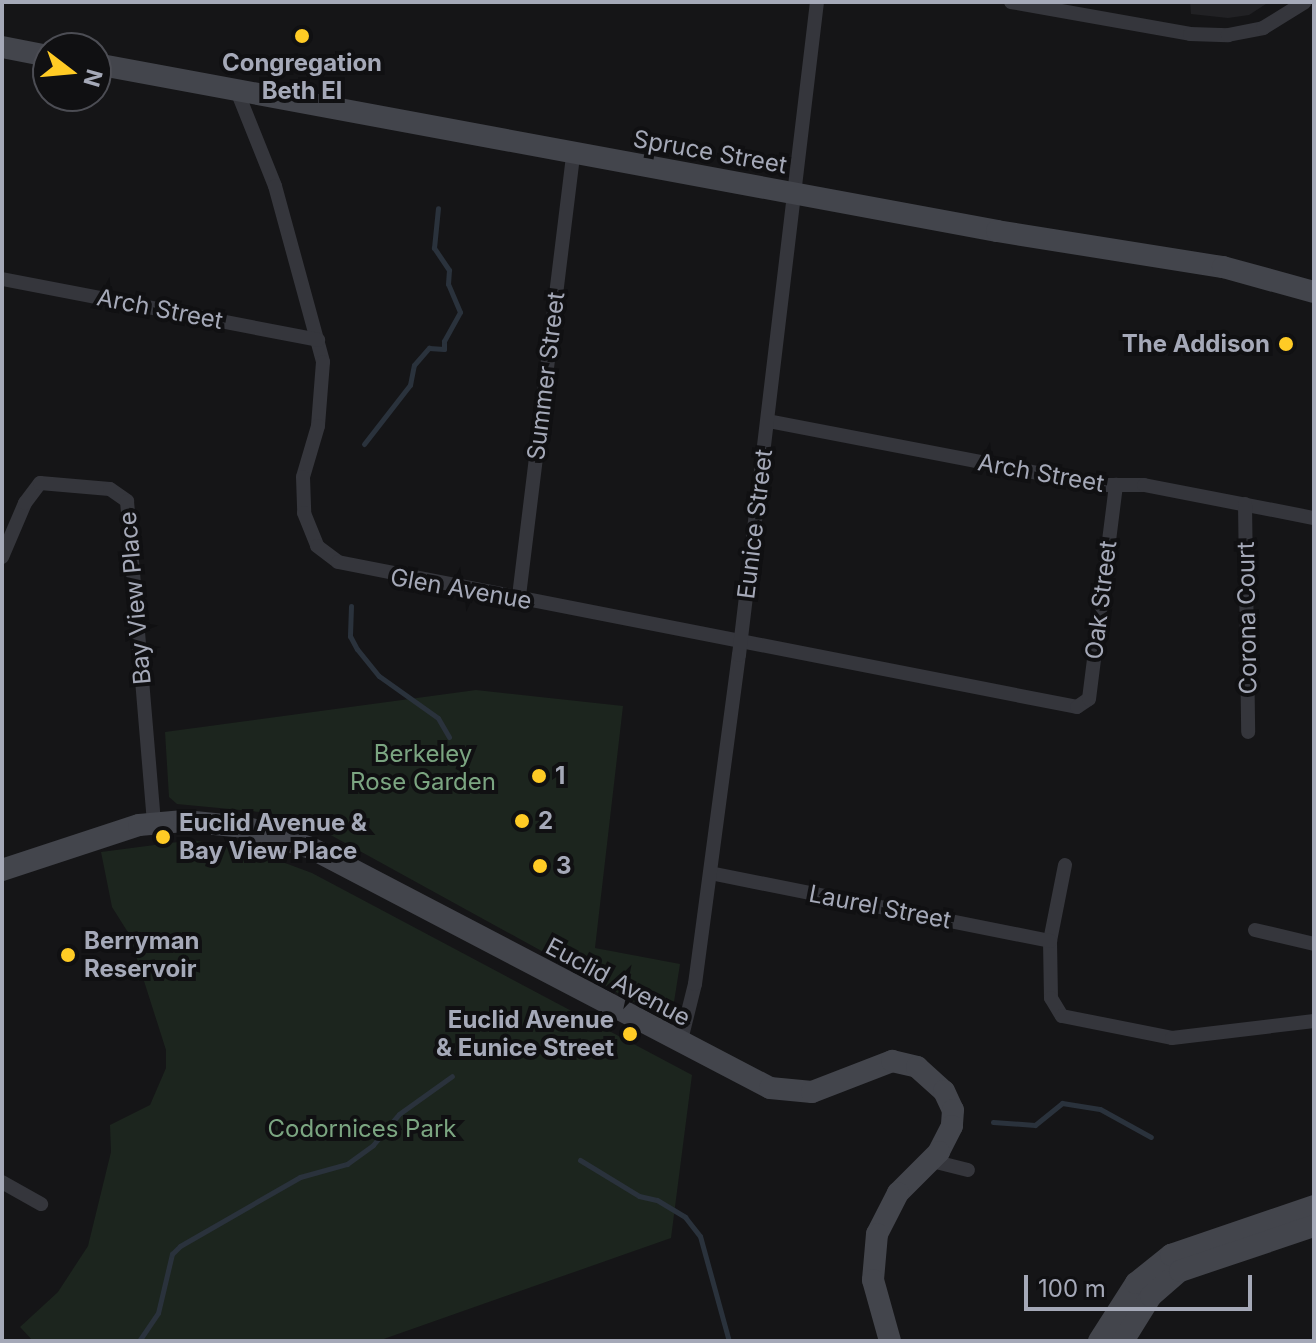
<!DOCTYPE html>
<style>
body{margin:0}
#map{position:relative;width:1316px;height:1343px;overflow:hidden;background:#151517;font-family:Inter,sans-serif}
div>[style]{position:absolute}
.built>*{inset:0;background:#212124}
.green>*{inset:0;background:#1c251e}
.stream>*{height:5px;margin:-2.5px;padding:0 2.5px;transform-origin:2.5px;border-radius:2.5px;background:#2a323c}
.street>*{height:14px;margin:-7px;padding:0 7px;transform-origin:7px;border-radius:7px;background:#35363c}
.secondary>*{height:22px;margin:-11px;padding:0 11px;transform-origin:11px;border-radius:11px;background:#43454c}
.dots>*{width:22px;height:22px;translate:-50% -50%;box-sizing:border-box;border:4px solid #101012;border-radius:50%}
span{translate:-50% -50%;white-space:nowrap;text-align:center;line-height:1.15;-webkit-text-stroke:8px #101012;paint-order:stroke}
.poi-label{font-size:24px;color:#a5a9b8;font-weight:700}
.right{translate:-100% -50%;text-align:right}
.left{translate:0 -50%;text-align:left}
.street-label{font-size:24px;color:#a5a9b8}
.park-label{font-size:24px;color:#7ba581}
.frame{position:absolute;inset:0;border:4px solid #a5a9b8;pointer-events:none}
.north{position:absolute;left:32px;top:32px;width:80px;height:80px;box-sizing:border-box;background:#101012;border:2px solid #4c4d54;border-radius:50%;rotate:106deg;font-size:22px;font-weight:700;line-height:32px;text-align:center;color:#a5a9b8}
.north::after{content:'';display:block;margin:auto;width:28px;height:36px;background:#ffcb25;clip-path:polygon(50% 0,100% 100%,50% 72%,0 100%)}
.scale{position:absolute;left:1024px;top:1275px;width:228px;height:36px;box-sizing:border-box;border:4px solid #a5a9b8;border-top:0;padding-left:10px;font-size:24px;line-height:28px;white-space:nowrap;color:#a5a9b8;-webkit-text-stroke:6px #101012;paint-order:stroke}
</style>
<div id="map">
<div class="built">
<i style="clip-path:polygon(1190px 2px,1269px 2px,1249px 15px,1228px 18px,1191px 14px)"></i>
</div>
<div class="green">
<i style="clip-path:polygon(476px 690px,623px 706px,595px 948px,680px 964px,674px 1002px,666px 1013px,656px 1014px,327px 833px,260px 812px,177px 804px,169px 797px,165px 732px)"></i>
<i style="clip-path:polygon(193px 840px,258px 853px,312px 873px,692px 1075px,671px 1238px,378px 1341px,33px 1341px,20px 1327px,58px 1292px,88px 1246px,111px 1152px,110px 1125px,150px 1105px,166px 1068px,166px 1050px,129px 934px,112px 907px,101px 852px)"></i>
</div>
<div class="stream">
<i style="left:364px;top:444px;width:75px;rotate:-52.1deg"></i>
<i style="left:410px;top:385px;width:20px;rotate:-79deg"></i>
<i style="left:414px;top:365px;width:23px;rotate:-49deg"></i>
<i style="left:429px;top:348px;width:15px;rotate:4deg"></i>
<i style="left:444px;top:349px;width:8px;rotate:-90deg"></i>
<i style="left:444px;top:341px;width:33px;rotate:-61deg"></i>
<i style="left:460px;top:312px;width:30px;rotate:-113deg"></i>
<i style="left:448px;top:284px;width:14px;rotate:-86deg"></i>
<i style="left:449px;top:270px;width:27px;rotate:-124deg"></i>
<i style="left:434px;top:248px;width:40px;rotate:-84.3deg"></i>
<i style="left:351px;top:606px;width:30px;rotate:92deg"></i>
<i style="left:350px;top:636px;width:15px;rotate:62deg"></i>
<i style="left:357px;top:649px;width:35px;rotate:51deg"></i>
<i style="left:379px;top:676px;width:72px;rotate:35.4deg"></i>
<i style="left:438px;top:718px;width:22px;rotate:60deg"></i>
<i style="left:993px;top:1122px;width:42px;rotate:4.1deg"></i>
<i style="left:1035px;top:1125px;width:35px;rotate:-39deg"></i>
<i style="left:1062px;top:1103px;width:38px;rotate:9deg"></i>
<i style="left:1100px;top:1109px;width:58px;rotate:28.8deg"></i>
<i style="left:580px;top:1160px;width:69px;rotate:31.4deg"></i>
<i style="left:639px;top:1196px;width:18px;rotate:13deg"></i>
<i style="left:657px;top:1200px;width:33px;rotate:31deg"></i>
<i style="left:685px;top:1217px;width:24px;rotate:52deg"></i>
<i style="left:700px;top:1236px;width:109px;rotate:74.6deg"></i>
<i style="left:139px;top:1341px;width:34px;rotate:-56deg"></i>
<i style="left:158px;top:1313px;width:61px;rotate:-76.7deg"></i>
<i style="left:172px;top:1254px;width:11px;rotate:-45deg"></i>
<i style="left:180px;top:1246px;width:138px;rotate:-29.9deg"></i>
<i style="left:300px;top:1177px;width:49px;rotate:-15.5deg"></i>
<i style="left:347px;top:1164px;width:32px;rotate:-36deg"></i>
<i style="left:373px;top:1145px;width:40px;rotate:-50deg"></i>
<i style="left:399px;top:1114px;width:65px;rotate:-35.6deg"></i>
</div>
<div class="street">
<i style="left:1011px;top:2px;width:182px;rotate:10.1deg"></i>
<i style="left:1190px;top:34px;width:38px;rotate:2deg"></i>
<i style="left:1228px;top:35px;width:36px;rotate:-11deg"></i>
<i style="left:1263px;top:28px;width:49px;rotate:-31.8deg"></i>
<i style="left:237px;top:91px;width:102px;rotate:68.2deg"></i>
<i style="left:275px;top:186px;width:182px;rotate:74.7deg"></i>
<i style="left:323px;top:362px;width:64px;rotate:94.5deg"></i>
<i style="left:318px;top:426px;width:53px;rotate:106.4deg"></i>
<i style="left:303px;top:477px;width:36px;rotate:88deg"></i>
<i style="left:304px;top:513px;width:35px;rotate:68deg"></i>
<i style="left:317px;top:546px;width:26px;rotate:37deg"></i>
<i style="left:338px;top:562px;width:753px;rotate:11.1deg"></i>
<i style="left:1077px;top:707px;width:14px;rotate:-34deg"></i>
<i style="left:1089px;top:699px;width:216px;rotate:-82.8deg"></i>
<i style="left:2px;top:279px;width:322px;rotate:10.9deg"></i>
<i style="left:768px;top:421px;width:337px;rotate:10.9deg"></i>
<i style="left:1099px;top:485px;width:45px"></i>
<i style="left:1144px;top:485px;width:173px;rotate:11deg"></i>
<i style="left:1245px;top:504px;width:228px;rotate:89.2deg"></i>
<i style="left:2px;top:557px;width:59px;rotate:-66.9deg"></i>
<i style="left:25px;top:503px;width:25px;rotate:-53deg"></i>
<i style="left:40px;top:483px;width:70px;rotate:4.9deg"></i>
<i style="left:110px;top:489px;width:21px;rotate:35deg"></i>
<i style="left:127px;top:501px;width:323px;rotate:85.2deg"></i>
<i style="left:519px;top:596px;width:444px;rotate:-83deg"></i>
<i style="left:1065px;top:865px;width:77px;rotate:101.2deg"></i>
<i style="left:1050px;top:941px;width:57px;rotate:89deg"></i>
<i style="left:1051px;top:998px;width:21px;rotate:59deg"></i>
<i style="left:1062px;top:1016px;width:112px;rotate:11.3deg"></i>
<i style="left:1172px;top:1038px;width:143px;rotate:-6.8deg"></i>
<i style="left:710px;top:873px;width:347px;rotate:11.3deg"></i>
<i style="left:1255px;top:930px;width:61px;rotate:13.3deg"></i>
<i style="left:680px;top:1044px;width:62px;rotate:-76deg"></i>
<i style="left:695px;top:984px;width:332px;rotate:-82.4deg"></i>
<i style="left:739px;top:655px;width:658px;rotate:-83.19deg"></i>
<i style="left:932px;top:1161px;width:37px;rotate:14deg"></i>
<i style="left:2px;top:1182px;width:45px;rotate:29.4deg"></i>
</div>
<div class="secondary">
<i style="left:2px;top:47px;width:47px;rotate:11.1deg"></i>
<i style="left:96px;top:64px;width:916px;rotate:10.5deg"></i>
<i style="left:997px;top:231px;width:229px;rotate:9.1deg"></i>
<i style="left:1223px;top:267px;width:94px;rotate:15.4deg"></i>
<i style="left:2px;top:870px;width:144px;rotate:-18.2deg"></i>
<i style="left:139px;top:825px;width:45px;rotate:-5.1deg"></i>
<i style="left:184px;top:821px;width:61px;rotate:5.6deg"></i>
<i style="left:245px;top:827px;width:69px;rotate:17.7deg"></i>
<i style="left:311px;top:848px;width:518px;rotate:27.6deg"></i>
<i style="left:770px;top:1088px;width:42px;rotate:5.4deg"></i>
<i style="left:812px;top:1092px;width:86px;rotate:-21.2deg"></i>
<i style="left:892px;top:1061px;width:26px;rotate:13deg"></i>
<i style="left:917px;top:1067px;width:36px;rotate:42deg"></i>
<i style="left:944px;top:1091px;width:21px;rotate:65deg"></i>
<i style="left:953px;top:1110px;width:16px;rotate:94deg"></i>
<i style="left:952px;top:1126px;width:29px;rotate:117deg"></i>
<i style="left:939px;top:1152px;width:58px;rotate:135deg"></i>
<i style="left:898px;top:1193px;width:46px;rotate:117.1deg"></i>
<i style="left:877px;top:1234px;width:46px;rotate:95deg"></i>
<i style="left:873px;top:1280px;width:63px;rotate:74.4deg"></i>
<i style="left:1099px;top:1341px;width:69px;rotate:-57.5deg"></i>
<i style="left:1136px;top:1283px;width:45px;rotate:-38.7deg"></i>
<i style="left:1171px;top:1255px;width:151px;rotate:-18.9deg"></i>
<i style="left:1123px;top:1341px;width:53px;rotate:-58.1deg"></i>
<i style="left:1151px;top:1296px;width:38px;rotate:-41deg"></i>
<i style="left:1180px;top:1271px;width:141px;rotate:-18.6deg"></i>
</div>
<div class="dots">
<i style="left:302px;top:36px;background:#ffcb25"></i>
<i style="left:1286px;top:344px;background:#ffcb25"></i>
<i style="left:539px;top:776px;background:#ffcb25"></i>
<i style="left:522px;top:821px;background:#ffcb25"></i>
<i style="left:163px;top:837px;background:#ffcb25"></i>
<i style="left:540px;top:866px;background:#ffcb25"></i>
<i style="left:68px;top:955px;background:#ffcb25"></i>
<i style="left:630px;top:1034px;background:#ffcb25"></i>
</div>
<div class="poi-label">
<span style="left:302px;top:77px">Congregation<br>Beth El</span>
<span class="right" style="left:1270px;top:344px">The Addison</span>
<span class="left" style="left:555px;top:776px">1</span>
<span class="left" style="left:538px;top:821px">2</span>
<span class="left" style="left:179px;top:837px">Euclid Avenue &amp;<br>Bay View Place</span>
<span class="left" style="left:556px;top:866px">3</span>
<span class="left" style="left:84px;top:955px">Berryman<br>Reservoir</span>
<span class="right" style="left:614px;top:1034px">Euclid Avenue<br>&amp; Eunice Street</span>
</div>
<div class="street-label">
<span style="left:710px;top:152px;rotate:10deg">Spruce Street</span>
<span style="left:160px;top:309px;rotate:11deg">Arch Street</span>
<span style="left:546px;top:376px;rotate:-83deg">Summer Street</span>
<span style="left:1041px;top:473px;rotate:10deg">Arch Street</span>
<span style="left:755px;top:524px;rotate:-83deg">Eunice Street</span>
<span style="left:461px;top:589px;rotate:10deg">Glen Avenue</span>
<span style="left:135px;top:598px;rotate:-95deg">Bay View Place</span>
<span style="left:1101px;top:600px;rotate:-83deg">Oak Street</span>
<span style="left:1247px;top:618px;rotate:-91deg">Corona Court</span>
<span style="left:880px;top:907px;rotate:11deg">Laurel Street</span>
<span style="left:618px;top:982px;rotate:28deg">Euclid Avenue</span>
</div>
<div class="park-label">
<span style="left:423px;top:768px">Berkeley<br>Rose Garden</span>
<span style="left:362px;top:1129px">Codornices Park</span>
</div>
<div class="frame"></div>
<div class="north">N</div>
<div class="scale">100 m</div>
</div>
